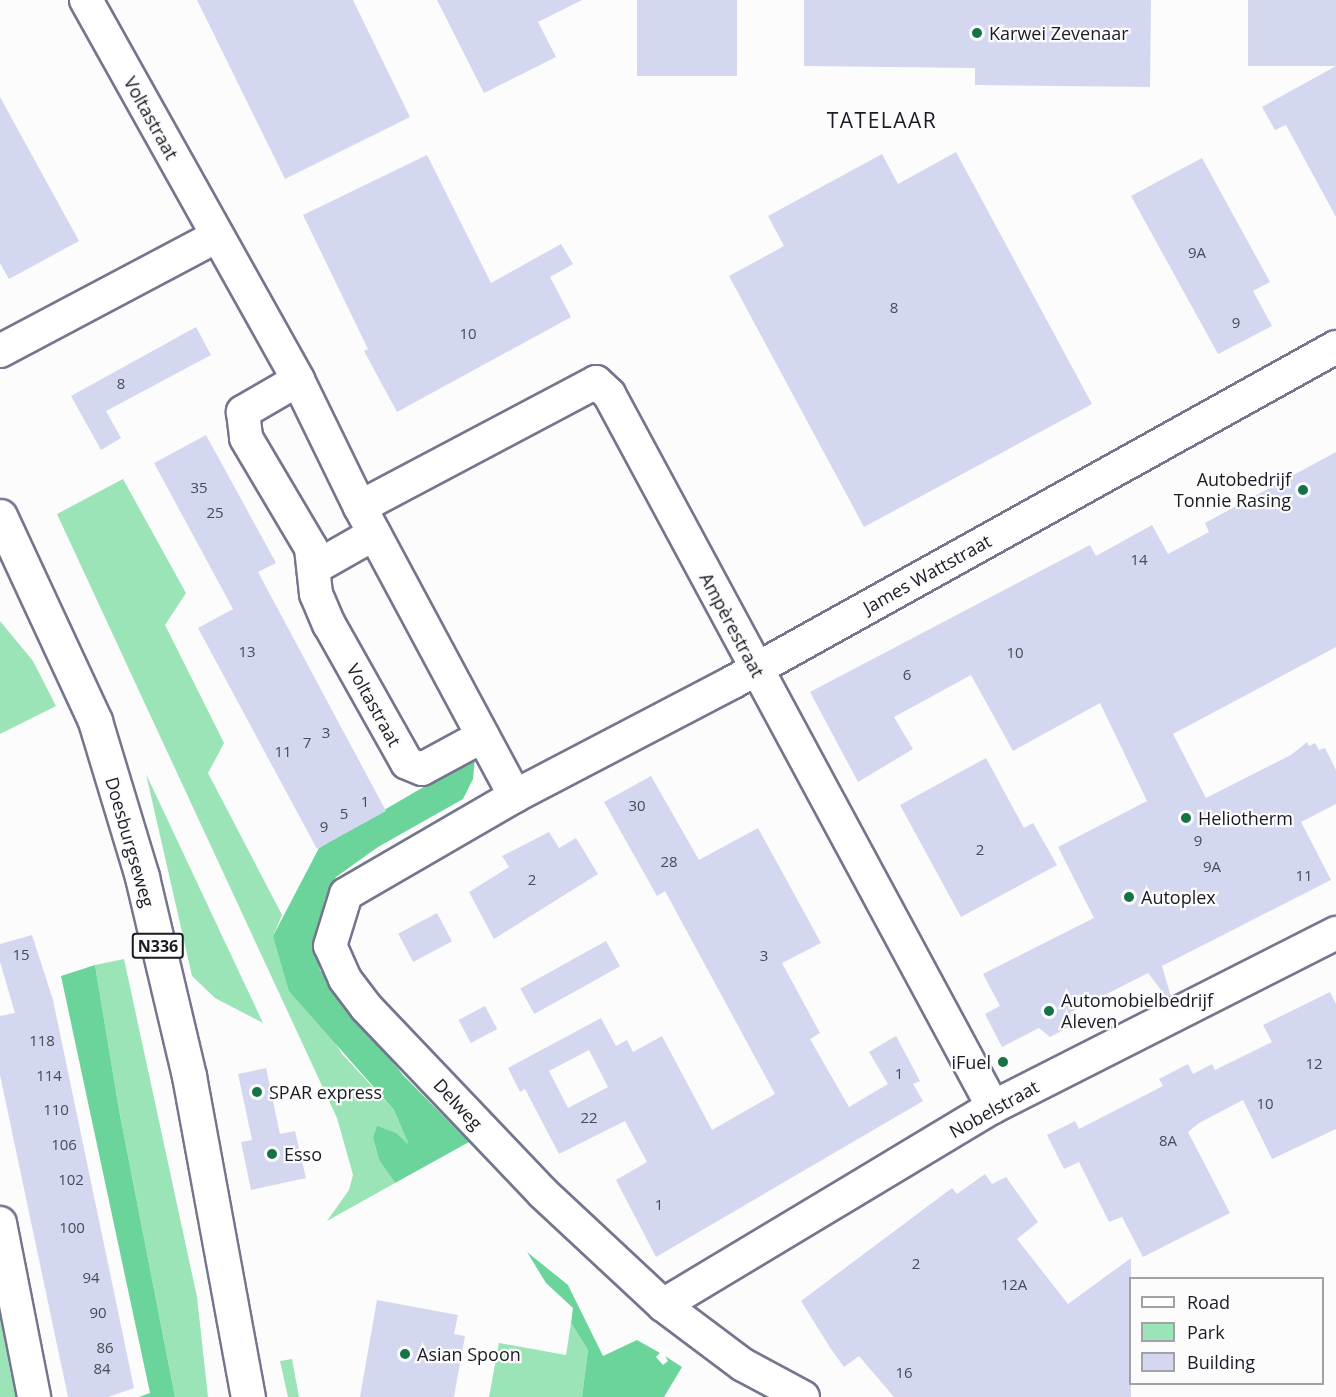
<!DOCTYPE html>
<meta charset="utf-8">
<style>
body{margin:0}
#map{position:relative;width:1336px;height:1397px;overflow:hidden;background:#fcfcfc;font-family:"Open Sans",sans-serif}
div>[style]{position:absolute}
.green>*{inset:0;background:#9be4b8}
.forest>*{inset:0;background:#6bd49a}
.building>*{inset:0;background:#d4d7f0;transform-origin:0 0}
.roads{filter:drop-shadow(2px 0 #74768d) drop-shadow(-2px 0 #74768d) drop-shadow(0 2px #74768d) drop-shadow(0 -2px #74768d)}
.minor>*{height:32px;margin:-16px;padding:0 16px;transform-origin:16px;border-radius:16px;background:#fff}
.primary>*{height:33px;margin:-16.5px;padding:0 16.5px;transform-origin:16.5px;border-radius:16.5px;background:#fff}
.dots>*{width:16px;height:16px;translate:-50% -50%;box-sizing:border-box;border:3px solid #fcfcfc;border-radius:50%}
span{translate:-50% -50%;white-space:nowrap;text-align:center;line-height:1.15;-webkit-text-stroke:4.5px #fcfcfc;paint-order:stroke}
.number-label{font-size:15px;color:#484a57}
.number-label span{-webkit-text-stroke-width:0}
.shield-label span{padding:2px 4px;background:#fcfcfc;border:2px solid;border-radius:4px;-webkit-text-stroke-width:0}
.shield-label{font-size:16px;color:#1a1b24;font-weight:700}
.poi-label{font-size:18px;color:#1a1b24}
.left{translate:0 -50%;text-align:left}
.right{translate:-100% -50%;text-align:right}
.street-label{font-size:18px;color:#1a1b24}
.quarter-label{font-size:21px;color:#1a1b24;letter-spacing:1.5px}
.legend{position:absolute;left:1129px;top:1277px;width:195px;height:108px;box-sizing:border-box;background:#fcfcfc;border:2px solid #a2a2a6;margin:0;padding:8px 10px;list-style:none;font-size:18px;color:#1a1b24}
.legend li{display:flex;align-items:center;gap:12px;height:30px}
.legend b{width:30px;border:2px solid #a2a2a6}
</style>
<div id="map">
<div class="green">
<i style="clip-path:polygon(123px 479px,186px 593px,165px 625px,224px 743px,208px 773px,282px 915px,273px 936px,342px 1054px,394px 1110px,410px 1146px,373px 1138px,379px 1160px,395px 1183px,327px 1221px,349px 1190px,353px 1175px,337px 1118px,57px 514px)"></i>
<i style="clip-path:polygon(0 621px,33px 661px,56px 706px,0 734px)"></i>
<i style="clip-path:polygon(146px 774px,263px 1023px,215px 998px,192px 976px)"></i>
<i style="clip-path:polygon(124px 959px,197px 1297px,208px 1397px,175px 1397px,119px 1110px,95px 965px)"></i>
<i style="clip-path:polygon(0 1314px,11px 1375px,16px 1397px,0 1397px)"></i>
<i style="clip-path:polygon(571px 1323px,588px 1350px,582px 1397px,489px 1397px,499px 1343px,566px 1355px)"></i>
<i style="clip-path:polygon(292px 1359px,299px 1397px,288px 1397px,280px 1361px)"></i>
</div>
<div class="forest">
<i style="clip-path:polygon(475px 757px,473px 779px,463px 799px,378px 847px,336px 877px,325px 899px,315px 941px,320px 970px,403px 1075px,469px 1142px,395px 1183px,379px 1160px,373px 1138px,377px 1126px,396px 1133px,409px 1145px,394px 1110px,289px 991px,273px 936px,319px 848px)"></i>
<i style="clip-path:polygon(95px 965px,119px 1110px,175px 1397px,139px 1397px,150px 1393px,61px 976px)"></i>
<i style="clip-path:polygon(527px 1252px,568px 1285px,603px 1356px,637px 1340px,660px 1353px,656px 1357px,663px 1365px,668px 1361px,665px 1356px,682px 1367px,664px 1397px,582px 1397px,588px 1350px,571px 1323px,573px 1308px,546px 1283px)"></i>
</div>
<div class="building">
<i style="clip-path:polygon(197px 0,353px 0,410px 117px,285px 179px)"></i>
<i style="clip-path:polygon(437px 0,582px 0,538px 22px,556px 57px,484px 93px)"></i>
<i style="left:637px;top:0;width:100px;height:76px"></i>
<i style="clip-path:polygon(804px 0,1151px 0,1150px 87px,975px 85px,975px 68px,804px 66px)"></i>
<i style="left:1248px;top:0;width:88px;height:66px"></i>
<i style="clip-path:polygon(1336px 66px,1336px 217px,1286px 125px,1275px 130px,1262px 107px)"></i>
<i style="clip-path:polygon(0 97px,79px 241px,9px 279px,0 263px)"></i>
<i style="clip-path:polygon(956px 152px,1092px 404px,864px 527px,729px 276px,784px 246px,768px 216px,882px 154px,898px 184px)"></i>
<i style="clip-path:polygon(427px 155px,491px 283px,561px 244px,573px 264px,550px 277px,571px 317px,397px 412px,364px 351px,368px 349px,303px 215px)"></i>
<i style="clip-path:polygon(1202px 158px,1270px 282px,1253px 291px,1272px 326px,1218px 354px,1131px 196px)"></i>
<i style="clip-path:polygon(196px 327px,211px 355px,106px 411px,121px 438px,101px 450px,71px 396px)"></i>
<i style="clip-path:polygon(206px 435px,276px 563px,258px 572px,386px 811px,317px 849px,198px 628px,233px 609px,154px 463px)"></i>
<i style="clip-path:polygon(1336px 452px,1336px 647px,1173px 734px,1206px 798px,1291px 755px,1307px 742px,1309px 746px,1315px 743px,1319px 750px,1325px 748px,1336px 770px,1336px 804px,1301px 822px,1331px 880px,1162px 966px,1171px 997px,1167px 998px,1148px 973px,1071px 1012px,1071px 1026px,1050px 1037px,1039px 1028px,1002px 1047px,985px 1014px,1000px 1006px,983px 974px,1094px 918px,1058px 847px,1147px 801px,1100px 703px,1013px 751px,971px 675px,894px 717px,913px 749px,858px 782px,810px 692px,1090px 545px,1096px 556px,1152px 525px,1168px 554px,1209px 532px,1205px 523px)"></i>
<i style="clip-path:polygon(986px 758px,1024px 828px,1033px 823px,1057px 865px,961px 917px,900px 805px)"></i>
<i style="clip-path:polygon(evenodd,651px 776px,699px 860px,758px 828px,821px 943px,782px 963px,820px 1033px,810px 1039px,849px 1107px,888px 1084px,869px 1052px,896px 1036px,920px 1081px,913px 1084px,923px 1101px,656px 1257px,616px 1180px,647px 1162px,625px 1121px,559px 1154px,525px 1089px,520px 1092px,508px 1068px,601px 1018px,616px 1046px,627px 1040px,633px 1052px,662px 1036px,712px 1130px,775px 1094px,665px 891px,657px 896px,604px 802px,651px 776px,589px 1050px,608px 1087px,568px 1108px,549px 1071px,589px 1050px)"></i>
<i style="clip-path:polygon(549px 832px,559px 848px,576px 838px,598px 874px,494px 939px,469px 892px,509px 867px,502px 856px)"></i>
<i style="left:437px;top:913px;width:32px;height:44px;rotate:62deg"></i>
<i style="clip-path:polygon(32px 935px,53px 1000px,134px 1388px,108px 1397px,68px 1397px,0 1075px,0 1016px,15px 1013px,0 962px,0 944px)"></i>
<i style="left:606px;top:941px;width:29px;height:98px;rotate:61deg"></i>
<i style="clip-path:polygon(1330px 992px,1336px 1004px,1336px 1129px,1272px 1159px,1243px 1100px,1199px 1123px,1188px 1132px,1230px 1213px,1143px 1257px,1122px 1217px,1109px 1222px,1079px 1162px,1064px 1169px,1047px 1135px,1075px 1121px,1079px 1129px,1163px 1086px,1159px 1079px,1188px 1064px,1193px 1074px,1212px 1064px,1215px 1070px,1272px 1042px,1263px 1025px)"></i>
<i style="left:485px;top:1006px;width:26px;height:30px;rotate:62deg"></i>
<i style="clip-path:polygon(266px 1068px,280px 1134px,295px 1131px,306px 1178px,251px 1190px,241px 1142px,252px 1140px,238px 1074px)"></i>
<i style="clip-path:polygon(985px 1174px,992px 1184px,1006px 1177px,1038px 1222px,1017px 1239px,1068px 1304px,1131px 1258px,1131px 1397px,894px 1397px,859px 1356px,844px 1367px,831px 1349px,801px 1301px,952px 1188px,957px 1194px)"></i>
<i style="clip-path:polygon(377px 1300px,458px 1315px,454px 1334px,465px 1336px,454px 1397px,360px 1397px)"></i>
</div>
<div class="roads">
<div class="minor">
<i style="left:86px;top:0;width:435px;rotate:60.8deg"></i>
<i style="left:298px;top:380px;width:141px;rotate:64deg"></i>
<i style="left:360px;top:507px;width:328px;rotate:61.8deg"></i>
<i style="left:0;top:351px;width:246px;rotate:-27.9deg"></i>
<i style="left:298px;top:380px;width:64px;rotate:149.8deg"></i>
<i style="left:243px;top:412px;width:26px;rotate:83deg"></i>
<i style="left:246px;top:438px;width:128px;rotate:59.4deg"></i>
<i style="left:311px;top:548px;width:46px;rotate:83.8deg"></i>
<i style="left:316px;top:594px;width:33px;rotate:67deg"></i>
<i style="left:329px;top:624px;width:159px;rotate:60.7deg"></i>
<i style="left:407px;top:763px;width:16px;rotate:22deg"></i>
<i style="left:422px;top:769px;width:69px;rotate:-28.4deg"></i>
<i style="left:360px;top:507px;width:267px;rotate:-27.9deg"></i>
<i style="left:596px;top:382px;width:18px;rotate:43deg"></i>
<i style="left:609px;top:394px;width:810px;rotate:61.69deg"></i>
<i style="left:316px;top:567px;width:67px;rotate:-29.6deg"></i>
<i style="left:0;top:1223px;width:177px;rotate:78.9deg"></i>
<i style="left:663px;top:1305px;width:385px;rotate:-31deg"></i>
<i style="left:993px;top:1107px;width:385px;rotate:-26.9deg"></i>
<i style="left:803px;top:1397px;width:68px;rotate:-151.9deg"></i>
<i style="left:743px;top:1365px;width:100px;rotate:-143.1deg"></i>
<i style="left:663px;top:1305px;width:164px;rotate:-137deg"></i>
<i style="left:543px;top:1193px;width:257px;rotate:-133.6deg"></i>
<i style="left:366px;top:1007px;width:35px;rotate:-127deg"></i>
<i style="left:345px;top:979px;width:36px;rotate:-114deg"></i>
<i style="left:330px;top:946px;width:54px;rotate:-72.9deg"></i>
<i style="left:346px;top:894px;width:195px;rotate:-30.1deg"></i>
<i style="left:515px;top:796px;width:246px;rotate:-27.6deg"></i>
<i style="left:733px;top:682px;width:690px;rotate:-29.05deg"></i>
</div>
<div class="primary">
<i style="left:0;top:516px;width:226px;rotate:65.1deg"></i>
<i style="left:95px;top:721px;width:163px;rotate:73.2deg"></i>
<i style="left:142px;top:877px;width:204px;rotate:76.7deg"></i>
<i style="left:189px;top:1076px;width:326px;rotate:79.6deg"></i>
</div>
</div>
<div class="dots">
<i style="left:977px;top:33px;background:#167348"></i>
<i style="left:1303px;top:490px;background:#167348"></i>
<i style="left:1186px;top:818px;background:#167348"></i>
<i style="left:1129px;top:897px;background:#167348"></i>
<i style="left:1049px;top:1011px;background:#167348"></i>
<i style="left:1003px;top:1062px;background:#167348"></i>
<i style="left:257px;top:1092px;background:#167348"></i>
<i style="left:272px;top:1154px;background:#167348"></i>
<i style="left:405px;top:1354px;background:#167348"></i>
</div>
<div class="number-label">
<span style="left:1197px;top:253px">9A</span>
<span style="left:894px;top:308px">8</span>
<span style="left:1236px;top:323px">9</span>
<span style="left:468px;top:334px">10</span>
<span style="left:121px;top:384px">8</span>
<span style="left:199px;top:488px">35</span>
<span style="left:215px;top:513px">25</span>
<span style="left:1139px;top:560px">14</span>
<span style="left:247px;top:652px">13</span>
<span style="left:1015px;top:653px">10</span>
<span style="left:907px;top:675px">6</span>
<span style="left:326px;top:733px">3</span>
<span style="left:307px;top:743px">7</span>
<span style="left:283px;top:752px">11</span>
<span style="left:365px;top:802px">1</span>
<span style="left:637px;top:806px">30</span>
<span style="left:344px;top:814px">5</span>
<span style="left:324px;top:827px">9</span>
<span style="left:1198px;top:841px">9</span>
<span style="left:980px;top:850px">2</span>
<span style="left:669px;top:862px">28</span>
<span style="left:1212px;top:867px">9A</span>
<span style="left:1304px;top:876px">11</span>
<span style="left:532px;top:880px">2</span>
<span style="left:21px;top:955px">15</span>
<span style="left:764px;top:956px">3</span>
<span style="left:42px;top:1041px">118</span>
<span style="left:1314px;top:1064px">12</span>
<span style="left:899px;top:1074px">1</span>
<span style="left:49px;top:1076px">114</span>
<span style="left:1265px;top:1104px">10</span>
<span style="left:56px;top:1110px">110</span>
<span style="left:589px;top:1118px">22</span>
<span style="left:1168px;top:1141px">8A</span>
<span style="left:64px;top:1145px">106</span>
<span style="left:71px;top:1180px">102</span>
<span style="left:659px;top:1205px">1</span>
<span style="left:72px;top:1228px">100</span>
<span style="left:916px;top:1264px">2</span>
<span style="left:91px;top:1278px">94</span>
<span style="left:1014px;top:1285px">12A</span>
<span style="left:98px;top:1313px">90</span>
<span style="left:105px;top:1348px">86</span>
<span style="left:102px;top:1369px">84</span>
<span style="left:904px;top:1373px">16</span>
</div>
<div class="shield-label">
<span style="left:158px;top:946px">N336</span>
</div>
<div class="poi-label">
<span class="left" style="left:989px;top:33px">Karwei Zevenaar</span>
<span class="right" style="left:1291px;top:490px">Autobedrijf<br>Tonnie Rasing</span>
<span class="left" style="left:1198px;top:818px">Heliotherm</span>
<span class="left" style="left:1141px;top:897px">Autoplex</span>
<span class="left" style="left:1061px;top:1011px">Automobielbedrijf<br>Aleven</span>
<span class="right" style="left:991px;top:1062px">iFuel</span>
<span class="left" style="left:269px;top:1092px">SPAR express</span>
<span class="left" style="left:284px;top:1154px">Esso</span>
<span class="left" style="left:417px;top:1354px">Asian Spoon</span>
</div>
<div class="street-label">
<span style="left:151px;top:118px;rotate:61deg">Voltastraat</span>
<span style="left:927px;top:574px;rotate:-29deg">James Wattstraat</span>
<span style="left:732px;top:625px;rotate:62deg">Ampèrestraat</span>
<span style="left:374px;top:705px;rotate:61deg">Voltastraat</span>
<span style="left:130px;top:842px;rotate:74deg">Doesburgseweg</span>
<span style="left:458px;top:1104px;rotate:47deg">Delweg</span>
<span style="left:994px;top:1109px;rotate:-29deg">Nobelstraat</span>
</div>
<div class="quarter-label">
<span style="left:882px;top:120px">TATELAAR</span>
</div>
<ul class="legend">
<li><b style="height:8px;background:#fff"></b>Road</li>
<li><b style="height:16px;background:#9be4b8"></b>Park</li>
<li><b style="height:16px;background:#d4d7f0"></b>Building</li>
</ul>
</div>
